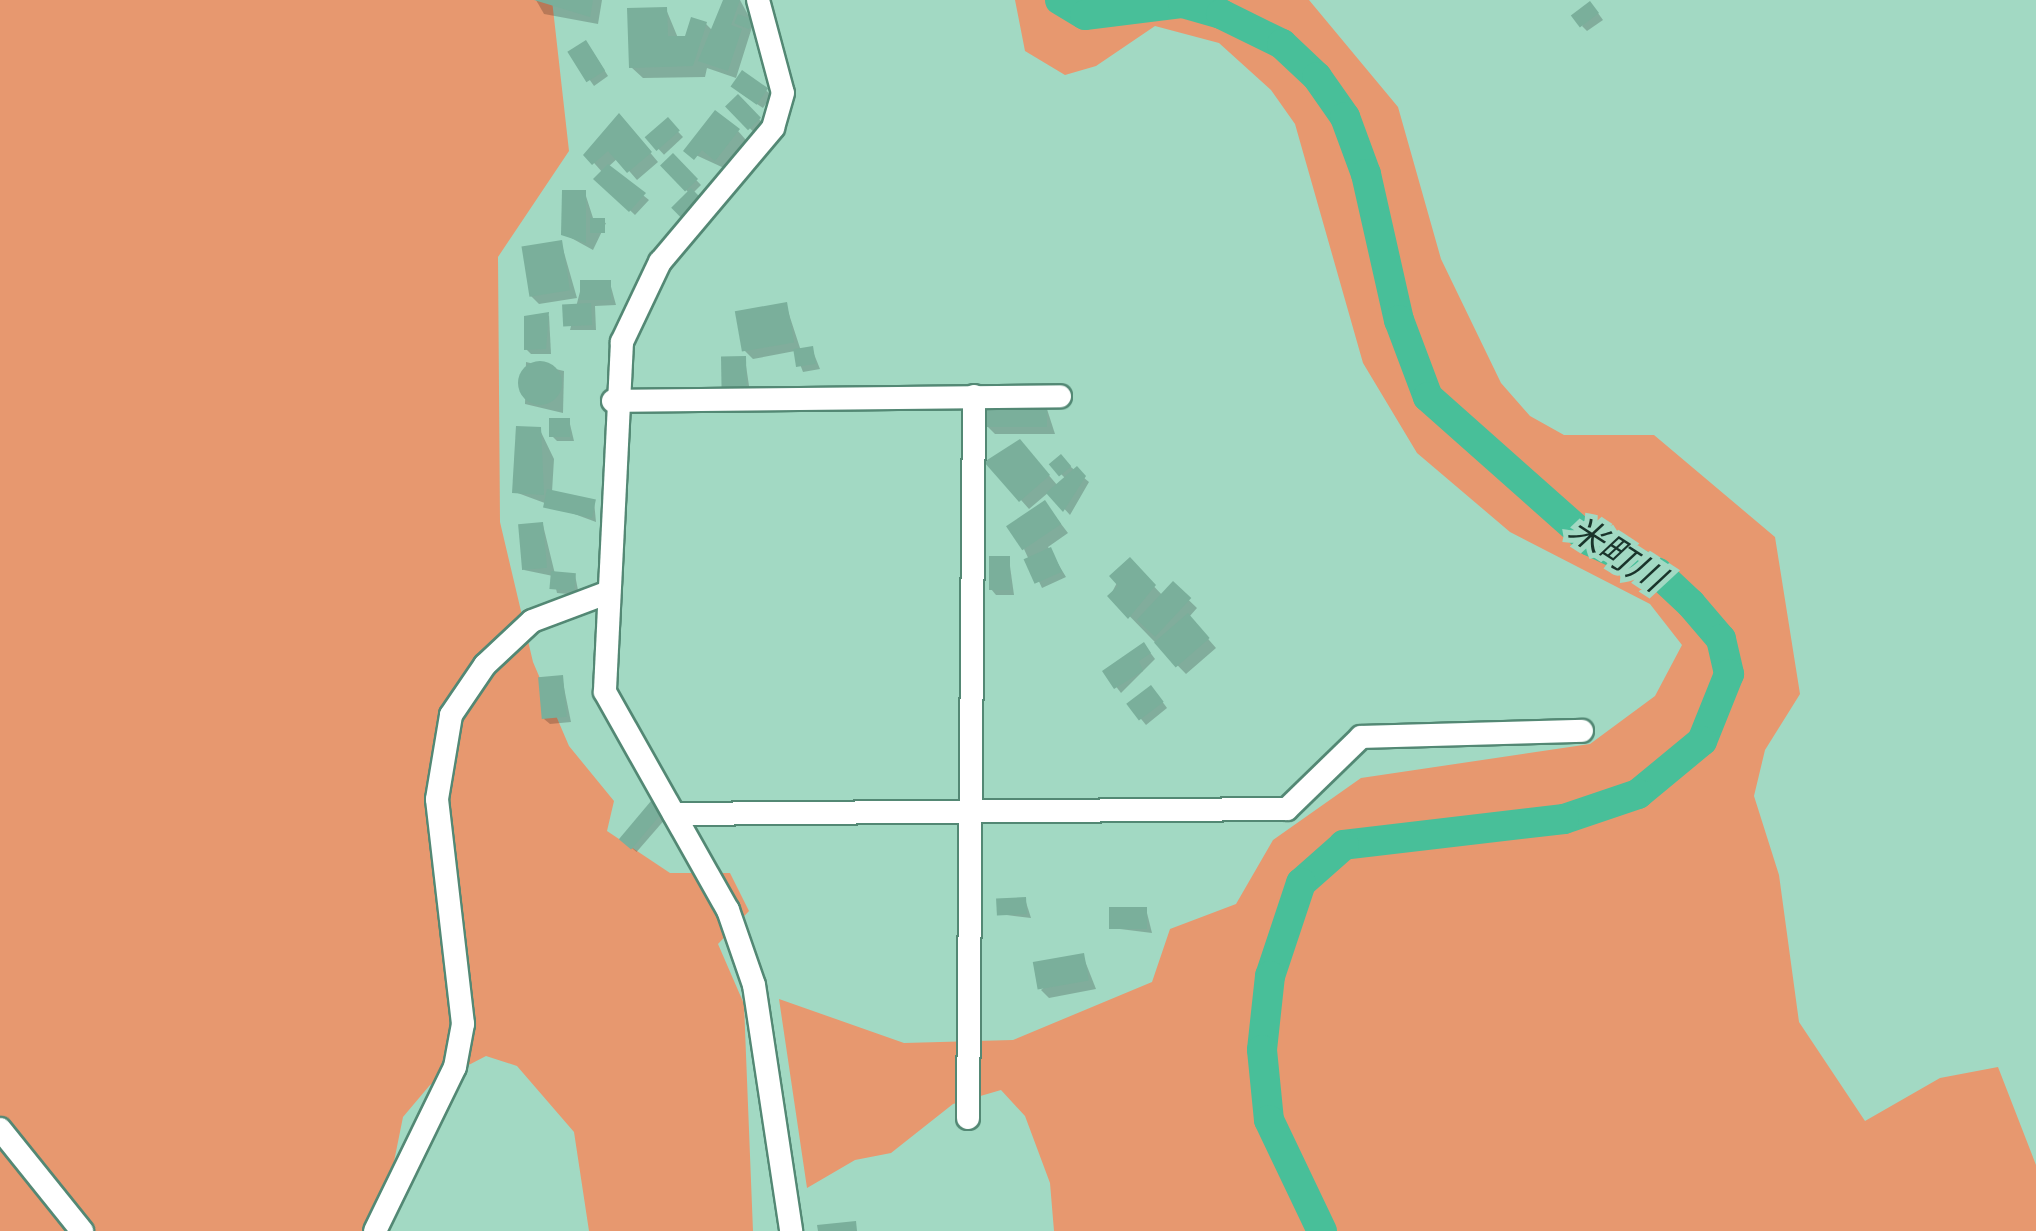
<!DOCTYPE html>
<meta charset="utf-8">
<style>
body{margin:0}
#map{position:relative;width:2036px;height:1231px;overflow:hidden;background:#a2d9c3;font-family:Lato,"Noto Sans JP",sans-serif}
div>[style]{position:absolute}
.green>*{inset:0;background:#e7986f}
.shadow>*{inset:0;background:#0003;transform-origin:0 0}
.river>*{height:30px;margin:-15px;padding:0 15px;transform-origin:15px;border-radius:15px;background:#48bf99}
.building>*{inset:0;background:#7aaf9b;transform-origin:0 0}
.round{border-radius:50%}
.roads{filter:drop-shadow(2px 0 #538874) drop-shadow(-2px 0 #538874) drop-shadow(0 2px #538874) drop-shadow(0 -2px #538874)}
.minor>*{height:22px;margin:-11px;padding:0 11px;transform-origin:11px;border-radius:11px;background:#fff}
span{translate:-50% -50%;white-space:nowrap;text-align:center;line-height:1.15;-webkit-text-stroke:10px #a2d9c3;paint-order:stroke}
.water-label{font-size:35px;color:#1a342b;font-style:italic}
</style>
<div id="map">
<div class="green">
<i style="clip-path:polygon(0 0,552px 0,569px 151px,498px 257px,500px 522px,533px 662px,569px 746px,614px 801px,607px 831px,670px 873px,730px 873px,749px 911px,718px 944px,744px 1004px,753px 1231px,589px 1231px,574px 1132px,517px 1066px,486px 1056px,430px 1085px,403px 1117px,380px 1231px,0 1231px)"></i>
<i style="clip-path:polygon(1015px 0,1309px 0,1398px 107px,1441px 259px,1501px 383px,1530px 416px,1564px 435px,1654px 435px,1775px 537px,1800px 694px,1765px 750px,1754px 796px,1779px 875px,1799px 1022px,1865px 1121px,1940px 1078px,1998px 1067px,2036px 1165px,2036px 1231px,1054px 1231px,1050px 1183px,1025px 1116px,1001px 1090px,953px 1104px,891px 1153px,855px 1160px,807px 1188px,779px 999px,904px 1043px,1013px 1040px,1152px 982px,1170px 929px,1236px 904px,1273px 840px,1361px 778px,1590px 744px,1655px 696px,1682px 645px,1650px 604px,1510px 532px,1417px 453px,1363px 363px,1295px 124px,1271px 90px,1219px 43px,1155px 26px,1096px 66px,1065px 75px,1025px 51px)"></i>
</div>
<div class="shadow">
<i style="clip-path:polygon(536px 0,602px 0,598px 24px,544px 14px)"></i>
<i style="clip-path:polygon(725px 0,740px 0,753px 24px,736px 78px,707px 68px,705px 77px,643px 78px,631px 67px,666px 9px,678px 38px,687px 38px,706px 24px,713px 31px)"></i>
<i style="clip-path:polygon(1595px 9px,1603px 20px,1587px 31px,1582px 26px)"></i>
<i style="clip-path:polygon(591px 49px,608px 76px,594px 86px,571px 53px)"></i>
<i style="clip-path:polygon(743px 74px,772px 95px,763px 108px,739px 92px)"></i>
<i style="left:738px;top:98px;width:38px;height:13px;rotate:45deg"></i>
<i style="left:668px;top:121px;width:22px;height:26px;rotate:47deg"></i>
<i style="clip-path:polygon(627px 125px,658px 162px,637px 180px,618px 158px,608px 167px,649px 200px,635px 215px,597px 179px,603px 173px,587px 155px)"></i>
<i style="clip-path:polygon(738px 131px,746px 140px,724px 168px,687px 151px)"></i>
<i style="clip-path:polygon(673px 156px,701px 185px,693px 193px,703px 204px,685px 220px,673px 207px,689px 193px,663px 166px)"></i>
<i style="clip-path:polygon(585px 193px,594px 221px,606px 223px,593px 250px,564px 234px)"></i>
<i style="clip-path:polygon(561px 242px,577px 298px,539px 304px,530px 295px)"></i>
<i style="clip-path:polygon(610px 283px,616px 305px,595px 306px,596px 330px,570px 330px,582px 284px)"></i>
<i style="clip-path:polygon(786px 305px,801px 351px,812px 349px,820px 369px,803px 372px,795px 351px,753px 359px,744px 350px)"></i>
<i style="clip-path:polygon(549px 315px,551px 354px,531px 354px,526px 349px)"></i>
<i style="clip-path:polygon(745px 359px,751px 399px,729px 400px)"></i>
<i style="clip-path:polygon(526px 362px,564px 371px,563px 413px,525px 404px)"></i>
<i style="clip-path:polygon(1046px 406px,1055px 434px,995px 434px,987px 426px)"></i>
<i style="clip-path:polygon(569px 420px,574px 441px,557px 441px,552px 436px)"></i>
<i style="clip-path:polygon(540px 430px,554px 459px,552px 492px,594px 501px,596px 522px,515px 492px)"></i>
<i style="clip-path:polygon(1028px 451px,1058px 486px,1066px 479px,1052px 465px,1060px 458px,1089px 482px,1070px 515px,1049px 492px,1029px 509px,1021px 500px)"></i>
<i style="clip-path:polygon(1045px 503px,1068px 533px,1048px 547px,1066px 577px,1042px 588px,1024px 549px)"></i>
<i style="clip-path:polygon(543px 525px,555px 574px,575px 575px,579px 595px,557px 593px,553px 576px,524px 570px)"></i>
<i style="clip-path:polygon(1009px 559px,1014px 595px,996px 595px,991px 589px)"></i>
<i style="clip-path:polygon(1129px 560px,1163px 596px,1173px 585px,1197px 608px,1189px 617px,1216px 648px,1186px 674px,1110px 596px)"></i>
<i style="clip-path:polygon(1149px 651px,1155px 659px,1121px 693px,1105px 672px)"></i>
<i style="clip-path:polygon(562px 678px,571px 722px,550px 724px,544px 719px)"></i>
<i style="clip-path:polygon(1156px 693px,1167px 708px,1146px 725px,1129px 704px)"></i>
<i style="left:651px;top:805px;width:20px;height:45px;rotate:41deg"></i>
<i style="clip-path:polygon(1025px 899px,1031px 918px,999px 914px)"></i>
<i style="clip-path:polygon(1146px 909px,1152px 933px,1112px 928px)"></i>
<i style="clip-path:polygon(1083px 956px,1096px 989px,1049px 998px,1041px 990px)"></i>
</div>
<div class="river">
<i style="left:1060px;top:0;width:29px;rotate:31deg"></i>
<i style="left:1085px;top:15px;width:99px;rotate:-7deg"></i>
<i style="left:1183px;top:3px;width:40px;rotate:16deg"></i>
<i style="left:1221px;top:14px;width:68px;rotate:26.2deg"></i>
<i style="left:1282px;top:44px;width:48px;rotate:43.3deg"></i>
<i style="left:1317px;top:77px;width:49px;rotate:55deg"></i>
<i style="left:1345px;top:117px;width:61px;rotate:69.8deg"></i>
<i style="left:1366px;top:174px;width:150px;rotate:77.3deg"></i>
<i style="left:1399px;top:320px;width:82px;rotate:69.4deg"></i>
<i style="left:1428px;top:397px;width:217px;rotate:41.6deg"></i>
<i style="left:1590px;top:541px;width:75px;rotate:25.2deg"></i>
<i style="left:1658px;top:573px;width:45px;rotate:43.2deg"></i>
<i style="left:1691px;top:604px;width:46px;rotate:49.4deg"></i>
<i style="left:1721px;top:639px;width:36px;rotate:77deg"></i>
<i style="left:1729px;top:674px;width:72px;rotate:111.9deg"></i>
<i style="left:1702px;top:741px;width:83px;rotate:140.4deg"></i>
<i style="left:1638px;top:794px;width:78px;rotate:161.3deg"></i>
<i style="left:1564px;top:819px;width:222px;rotate:173.3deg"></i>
<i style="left:1344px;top:845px;width:57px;rotate:138.5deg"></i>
<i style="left:1301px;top:883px;width:98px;rotate:108.4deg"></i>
<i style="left:1270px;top:976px;width:74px;rotate:96.2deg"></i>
<i style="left:1262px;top:1050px;width:70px;rotate:84.3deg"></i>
<i style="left:1269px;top:1120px;width:123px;rotate:64.5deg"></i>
</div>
<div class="building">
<i style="clip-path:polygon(534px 0,593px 0,590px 17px)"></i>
<i style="clip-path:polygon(723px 0,740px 0,731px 25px,742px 29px,728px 71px,698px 61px)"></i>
<i style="left:1590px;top:1px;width:15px;height:24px;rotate:53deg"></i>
<i style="clip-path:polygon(667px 7px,668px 36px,685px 36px,691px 17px,707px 22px,693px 66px,629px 68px,627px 8px)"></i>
<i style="left:738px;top:14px;width:16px;height:10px;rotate:22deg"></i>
<i style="left:586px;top:40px;width:36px;height:22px;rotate:58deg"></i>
<i style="left:742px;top:70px;width:32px;height:20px;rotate:35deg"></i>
<i style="left:738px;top:94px;width:33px;height:18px;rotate:46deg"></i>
<i style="clip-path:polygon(715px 110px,740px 129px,715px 161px,702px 150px,694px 160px,683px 151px)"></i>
<i style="clip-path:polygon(619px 113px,652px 152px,627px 173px,608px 151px,592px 165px,583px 155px)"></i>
<i style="left:668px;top:117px;width:18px;height:31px;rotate:49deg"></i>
<i style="left:673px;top:153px;width:36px;height:18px;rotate:46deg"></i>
<i style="clip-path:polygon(608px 164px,646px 193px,629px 212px,593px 179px)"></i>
<i style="left:691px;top:188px;width:13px;height:28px;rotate:45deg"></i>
<i style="clip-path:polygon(562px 190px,586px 190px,586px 243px,561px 235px)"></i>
<i style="left:590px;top:218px;width:15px;height:15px"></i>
<i style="left:562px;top:240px;width:51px;height:41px;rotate:81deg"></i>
<i style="left:611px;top:280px;width:20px;height:31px;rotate:90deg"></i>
<i style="left:787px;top:302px;width:41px;height:53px;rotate:80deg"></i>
<i style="left:591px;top:303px;width:22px;height:29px;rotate:87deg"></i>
<i style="clip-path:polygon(549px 312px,546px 349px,524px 350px,524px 316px)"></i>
<i style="left:813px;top:346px;width:18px;height:20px;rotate:81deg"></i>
<i style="left:746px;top:356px;width:39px;height:25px;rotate:89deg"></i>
<i class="round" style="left:518px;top:361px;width:44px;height:44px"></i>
<i style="left:984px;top:404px;width:63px;height:23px"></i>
<i style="left:549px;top:418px;width:21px;height:19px"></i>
<i style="clip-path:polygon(516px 426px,541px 427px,544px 495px,512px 493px)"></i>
<i style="clip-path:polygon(1020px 439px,1050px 475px,1019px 502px,984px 462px)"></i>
<i style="left:1061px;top:454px;width:16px;height:16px;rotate:50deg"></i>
<i style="clip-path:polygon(1077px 466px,1086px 476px,1063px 512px,1046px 493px)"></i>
<i style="left:547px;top:489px;width:50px;height:19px;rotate:12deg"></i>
<i style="left:1045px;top:500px;width:29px;height:47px;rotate:56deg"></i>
<i style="left:543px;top:522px;width:46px;height:25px;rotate:85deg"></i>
<i style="left:1051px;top:547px;width:27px;height:30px;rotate:66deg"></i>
<i style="left:989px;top:556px;width:21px;height:34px"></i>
<i style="clip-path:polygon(1130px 557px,1156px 585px,1128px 619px,1107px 596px,1118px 586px,1109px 576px)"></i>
<i style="left:551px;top:571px;width:25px;height:18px;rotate:5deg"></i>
<i style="left:1173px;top:581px;width:25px;height:53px;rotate:43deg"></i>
<i style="left:1188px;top:613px;width:33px;height:45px;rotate:49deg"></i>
<i style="clip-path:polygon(1144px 642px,1151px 653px,1139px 661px,1143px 671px,1114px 689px,1102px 671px)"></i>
<i style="left:563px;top:675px;width:42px;height:25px;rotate:85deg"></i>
<i style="left:1151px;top:685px;width:21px;height:31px;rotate:53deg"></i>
<i style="left:651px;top:801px;width:16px;height:50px;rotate:40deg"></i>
<i style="left:1026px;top:897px;width:17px;height:30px;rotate:87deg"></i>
<i style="left:1109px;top:907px;width:38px;height:22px"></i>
<i style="left:1084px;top:953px;width:28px;height:52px;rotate:80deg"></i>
<i style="clip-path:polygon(856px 1221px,857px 1231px,818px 1231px,817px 1225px)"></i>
</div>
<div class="roads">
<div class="minor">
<i style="left:758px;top:0;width:96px;rotate:75deg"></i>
<i style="left:783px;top:93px;width:36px;rotate:106deg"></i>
<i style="left:773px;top:128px;width:175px;rotate:130.1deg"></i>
<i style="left:660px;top:262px;width:89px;rotate:115.4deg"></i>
<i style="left:622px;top:342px;width:350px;rotate:92.8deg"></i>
<i style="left:605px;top:692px;width:250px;rotate:60.6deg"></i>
<i style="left:728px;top:910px;width:79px;rotate:70.9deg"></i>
<i style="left:754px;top:985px;width:249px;rotate:81.4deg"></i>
<i style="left:613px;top:401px;width:447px;rotate:-0.6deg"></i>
<i style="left:674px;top:814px;width:613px;rotate:-0.47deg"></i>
<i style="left:1287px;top:809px;width:103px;rotate:-44.2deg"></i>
<i style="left:1361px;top:737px;width:221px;rotate:-1.6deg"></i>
<i style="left:968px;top:1118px;width:722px;rotate:-89.52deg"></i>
<i style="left:0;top:1129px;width:131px;rotate:51.2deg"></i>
<i style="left:375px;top:1231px;width:182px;rotate:-64deg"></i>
<i style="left:455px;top:1067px;width:44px;rotate:-79.5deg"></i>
<i style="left:463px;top:1024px;width:226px;rotate:-96.6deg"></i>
<i style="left:437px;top:799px;width:85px;rotate:-80.5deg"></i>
<i style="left:451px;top:715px;width:60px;rotate:-55.8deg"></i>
<i style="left:485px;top:665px;width:64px;rotate:-43.1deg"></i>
<i style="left:532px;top:621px;width:77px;rotate:-20.6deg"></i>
</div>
</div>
<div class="water-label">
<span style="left:1618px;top:552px;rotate:33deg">米町川</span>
</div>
</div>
